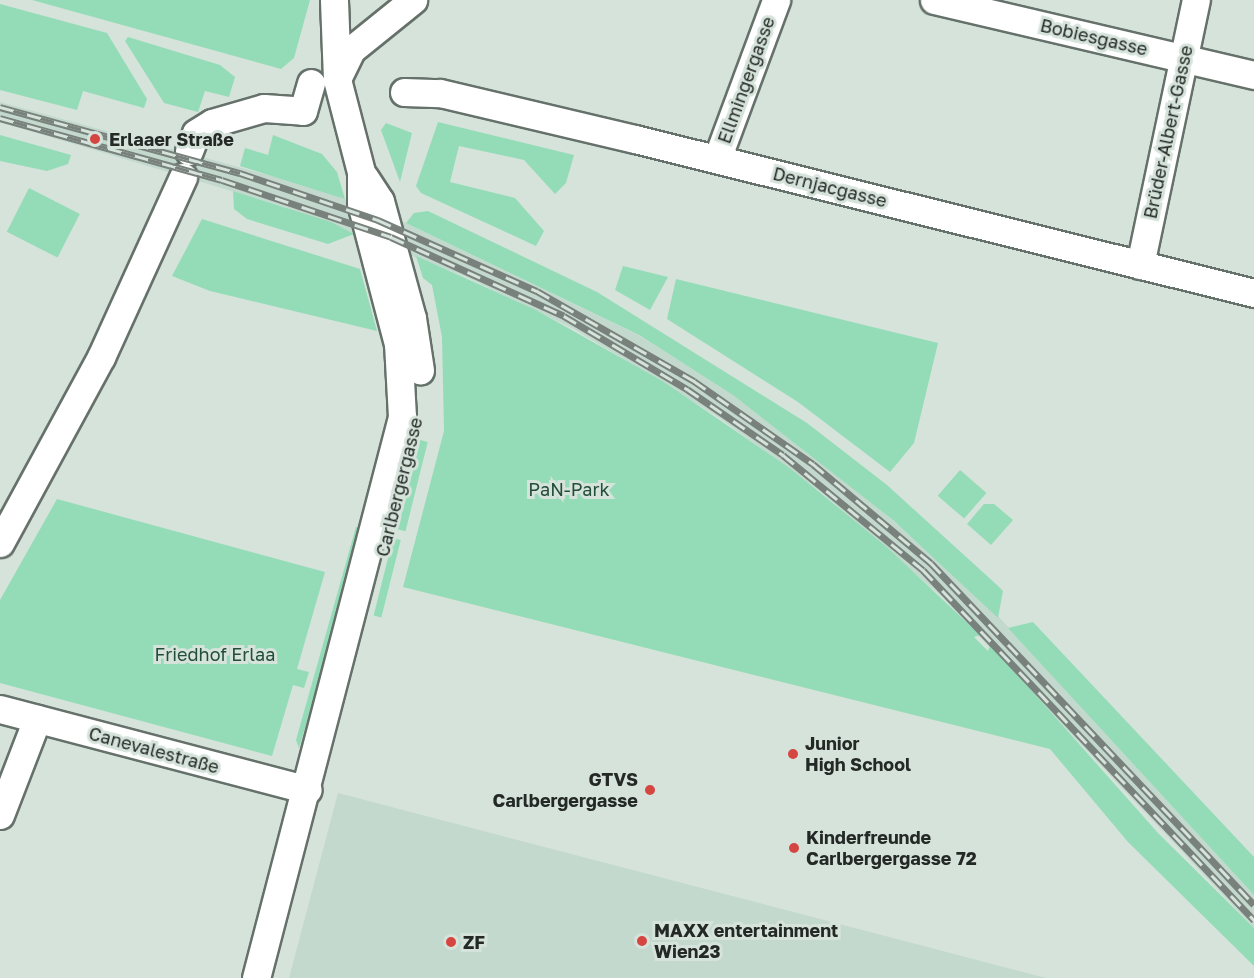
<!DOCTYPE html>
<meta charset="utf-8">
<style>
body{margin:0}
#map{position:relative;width:1254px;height:978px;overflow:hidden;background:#d5e3db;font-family:"Golos Text",sans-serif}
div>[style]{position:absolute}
.built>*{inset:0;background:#c4d9ce}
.green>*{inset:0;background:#94dcb7;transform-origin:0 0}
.roads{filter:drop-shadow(2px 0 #65716a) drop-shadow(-2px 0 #65716a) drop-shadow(0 2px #65716a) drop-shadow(0 -2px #65716a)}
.minor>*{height:27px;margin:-13.5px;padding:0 13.5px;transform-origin:13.5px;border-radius:13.5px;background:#fff}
.rail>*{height:7px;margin-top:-3.5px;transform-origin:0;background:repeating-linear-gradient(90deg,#d5e3db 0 14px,#78817c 0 28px);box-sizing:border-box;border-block:2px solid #78817c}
.dots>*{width:16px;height:16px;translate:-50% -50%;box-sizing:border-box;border:3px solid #d5e3db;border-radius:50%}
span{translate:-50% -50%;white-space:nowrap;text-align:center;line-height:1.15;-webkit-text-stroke:6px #d5e3db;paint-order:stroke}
.street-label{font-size:18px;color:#242926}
.poi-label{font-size:18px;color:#242926;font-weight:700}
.left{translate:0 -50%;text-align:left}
.right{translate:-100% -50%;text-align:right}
.park-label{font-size:18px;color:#224d39}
</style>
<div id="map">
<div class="built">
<i style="clip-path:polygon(0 102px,316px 188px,406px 223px,638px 335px,731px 393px,873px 503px,986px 603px,1254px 895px,1254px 928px,942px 597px,822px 493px,718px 417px,574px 329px,466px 277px,285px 207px,0 122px)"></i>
<i style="clip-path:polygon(338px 793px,1046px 978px,289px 978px)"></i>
</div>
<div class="green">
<i style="clip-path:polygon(32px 0,310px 0,294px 58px,281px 69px)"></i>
<i style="clip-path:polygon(0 4px,107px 33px,147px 99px,144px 108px,83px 91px,77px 110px,0 90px)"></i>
<i style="clip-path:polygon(128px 37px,220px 65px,235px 77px,229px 97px,205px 91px,198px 112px,164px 103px,125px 41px)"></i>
<i style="clip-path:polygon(438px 122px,574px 155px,566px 183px,555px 194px,524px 160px,459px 146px,450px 182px,515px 198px,544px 231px,536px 246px,421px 193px,416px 186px)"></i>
<i style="clip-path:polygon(386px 123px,412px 133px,400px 182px,381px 130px)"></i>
<i style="clip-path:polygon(0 135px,71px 155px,68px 164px,47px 171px,0 161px)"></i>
<i style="clip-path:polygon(273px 135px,322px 154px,337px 172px,345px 199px,240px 166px,245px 148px,268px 155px)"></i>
<i style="left:29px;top:188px;width:57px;height:49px;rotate:27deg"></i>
<i style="clip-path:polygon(233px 191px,331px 222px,354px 234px,328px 244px,247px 219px,234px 209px)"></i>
<i style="clip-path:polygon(428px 211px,597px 292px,807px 423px,887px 485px,997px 585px,1003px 591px,998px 618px,893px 520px,733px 395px,639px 335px,406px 223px,414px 213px)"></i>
<i style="clip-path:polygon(202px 219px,360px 269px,377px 331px,210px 291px,172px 276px)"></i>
<i style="clip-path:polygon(416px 256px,536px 310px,664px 382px,791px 469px,888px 548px,980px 635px,974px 637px,988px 651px,990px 645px,1001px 656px,1158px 833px,1254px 928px,1254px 966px,1128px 842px,1050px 749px,403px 587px,444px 431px,442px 337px,432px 285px,423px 278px)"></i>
<i style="clip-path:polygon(623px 266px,668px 277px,650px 310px,615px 290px)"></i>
<i style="clip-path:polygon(676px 279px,938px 343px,914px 443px,890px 472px,798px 402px,667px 319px)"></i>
<i style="left:420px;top:440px;width:8px;height:92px;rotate:14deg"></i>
<i style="left:960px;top:470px;width:35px;height:34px;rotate:41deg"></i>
<i style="clip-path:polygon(57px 499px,325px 572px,297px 669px,309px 672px,304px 688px,293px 685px,272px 756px,0 683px,0 600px)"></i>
<i style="clip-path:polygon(984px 504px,994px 504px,1013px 520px,991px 545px,967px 524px)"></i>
<i style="clip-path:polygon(356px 527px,364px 529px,299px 748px,296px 740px)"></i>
<i style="left:393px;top:538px;width:8px;height:80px;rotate:14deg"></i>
<i style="clip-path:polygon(1033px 622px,1254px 857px,1254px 895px,1008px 628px)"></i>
</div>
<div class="roads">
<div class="minor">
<i style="left:934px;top:0;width:329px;rotate:13.2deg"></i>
<i style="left:337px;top:79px;width:32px;rotate:-64deg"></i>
<i style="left:351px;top:50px;width:80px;rotate:-38.9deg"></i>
<i style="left:404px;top:92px;width:36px;rotate:2deg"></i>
<i style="left:440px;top:93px;width:200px;rotate:13.3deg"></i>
<i style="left:635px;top:139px;width:638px;rotate:13.97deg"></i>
<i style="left:189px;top:151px;width:19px;rotate:-69deg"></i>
<i style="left:196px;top:133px;width:19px;rotate:-32deg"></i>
<i style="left:212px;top:123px;width:54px;rotate:-16.1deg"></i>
<i style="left:264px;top:108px;width:39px;rotate:4deg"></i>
<i style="left:303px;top:111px;width:29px;rotate:-74deg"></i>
<i style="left:717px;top:159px;width:170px;rotate:-69.6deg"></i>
<i style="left:365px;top:178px;width:27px;rotate:57deg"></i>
<i style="left:380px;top:201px;width:121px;rotate:74.7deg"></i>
<i style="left:412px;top:318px;width:53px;rotate:81.3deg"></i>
<i style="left:1140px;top:265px;width:271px;rotate:-78.1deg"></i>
<i style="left:0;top:543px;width:212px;rotate:-61.5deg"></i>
<i style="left:101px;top:357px;width:198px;rotate:-65.5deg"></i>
<i style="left:0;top:709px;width:318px;rotate:14.7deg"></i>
<i style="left:0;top:815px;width:103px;rotate:-68.9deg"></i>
<i style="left:256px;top:978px;width:580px;rotate:-75.41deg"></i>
<i style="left:402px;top:417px;width:73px;rotate:-93.1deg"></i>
<i style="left:398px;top:344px;width:146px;rotate:-104.7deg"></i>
<i style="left:361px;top:203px;width:31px;rotate:-90deg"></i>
<i style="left:361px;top:172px;width:96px;rotate:-104.5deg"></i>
<i style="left:337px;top:79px;width:79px;rotate:-92.2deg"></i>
</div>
</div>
<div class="rail">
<i style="left:0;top:107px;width:249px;rotate:15.4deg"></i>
<i style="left:240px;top:173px;width:146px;rotate:18.8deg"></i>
<i style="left:378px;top:220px;width:174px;rotate:24.1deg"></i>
<i style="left:537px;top:291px;width:181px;rotate:29.8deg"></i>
<i style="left:694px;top:381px;width:145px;rotate:34.9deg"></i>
<i style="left:813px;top:464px;width:154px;rotate:40deg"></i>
<i style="left:931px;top:563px;width:470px;rotate:46.6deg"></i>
<i style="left:0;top:118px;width:230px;rotate:15.6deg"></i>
<i style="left:222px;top:180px;width:178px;rotate:18.6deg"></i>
<i style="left:391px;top:237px;width:190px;rotate:24.5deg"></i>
<i style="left:564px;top:316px;width:143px;rotate:30.7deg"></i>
<i style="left:687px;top:389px;width:116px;rotate:34.5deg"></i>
<i style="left:783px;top:455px;width:181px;rotate:39.4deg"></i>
<i style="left:923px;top:570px;width:482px;rotate:46.6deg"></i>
</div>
<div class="dots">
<i style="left:95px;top:139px;background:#d54640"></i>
<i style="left:793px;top:754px;background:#d54640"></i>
<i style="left:650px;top:790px;background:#d54640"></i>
<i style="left:794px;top:848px;background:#d54640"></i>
<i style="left:642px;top:941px;background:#d54640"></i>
<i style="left:451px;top:942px;background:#d54640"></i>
</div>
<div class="street-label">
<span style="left:1094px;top:37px;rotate:13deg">Bobiesgasse</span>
<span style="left:746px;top:80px;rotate:-70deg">Ellmingergasse</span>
<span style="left:1168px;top:132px;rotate:-78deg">Brüder-Albert-Gasse</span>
<span style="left:830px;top:187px;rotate:14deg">Dernjacgasse</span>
<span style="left:399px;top:487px;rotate:-76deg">Carlbergergasse</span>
<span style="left:154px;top:750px;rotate:15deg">Canevalestraße</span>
</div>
<div class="poi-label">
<span class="left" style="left:109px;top:139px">Erlaaer Straße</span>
<span class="left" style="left:805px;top:754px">Junior<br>High School</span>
<span class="right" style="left:638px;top:790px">GTVS<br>Carlbergergasse</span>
<span class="left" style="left:806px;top:848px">Kinderfreunde<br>Carlbergergasse 72</span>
<span class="left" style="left:654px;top:941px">MAXX entertainment<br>Wien23</span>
<span class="left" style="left:463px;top:942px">ZF</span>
</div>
<div class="park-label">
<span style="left:569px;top:489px">PaN-Park</span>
<span style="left:215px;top:654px">Friedhof Erlaa</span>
</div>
</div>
